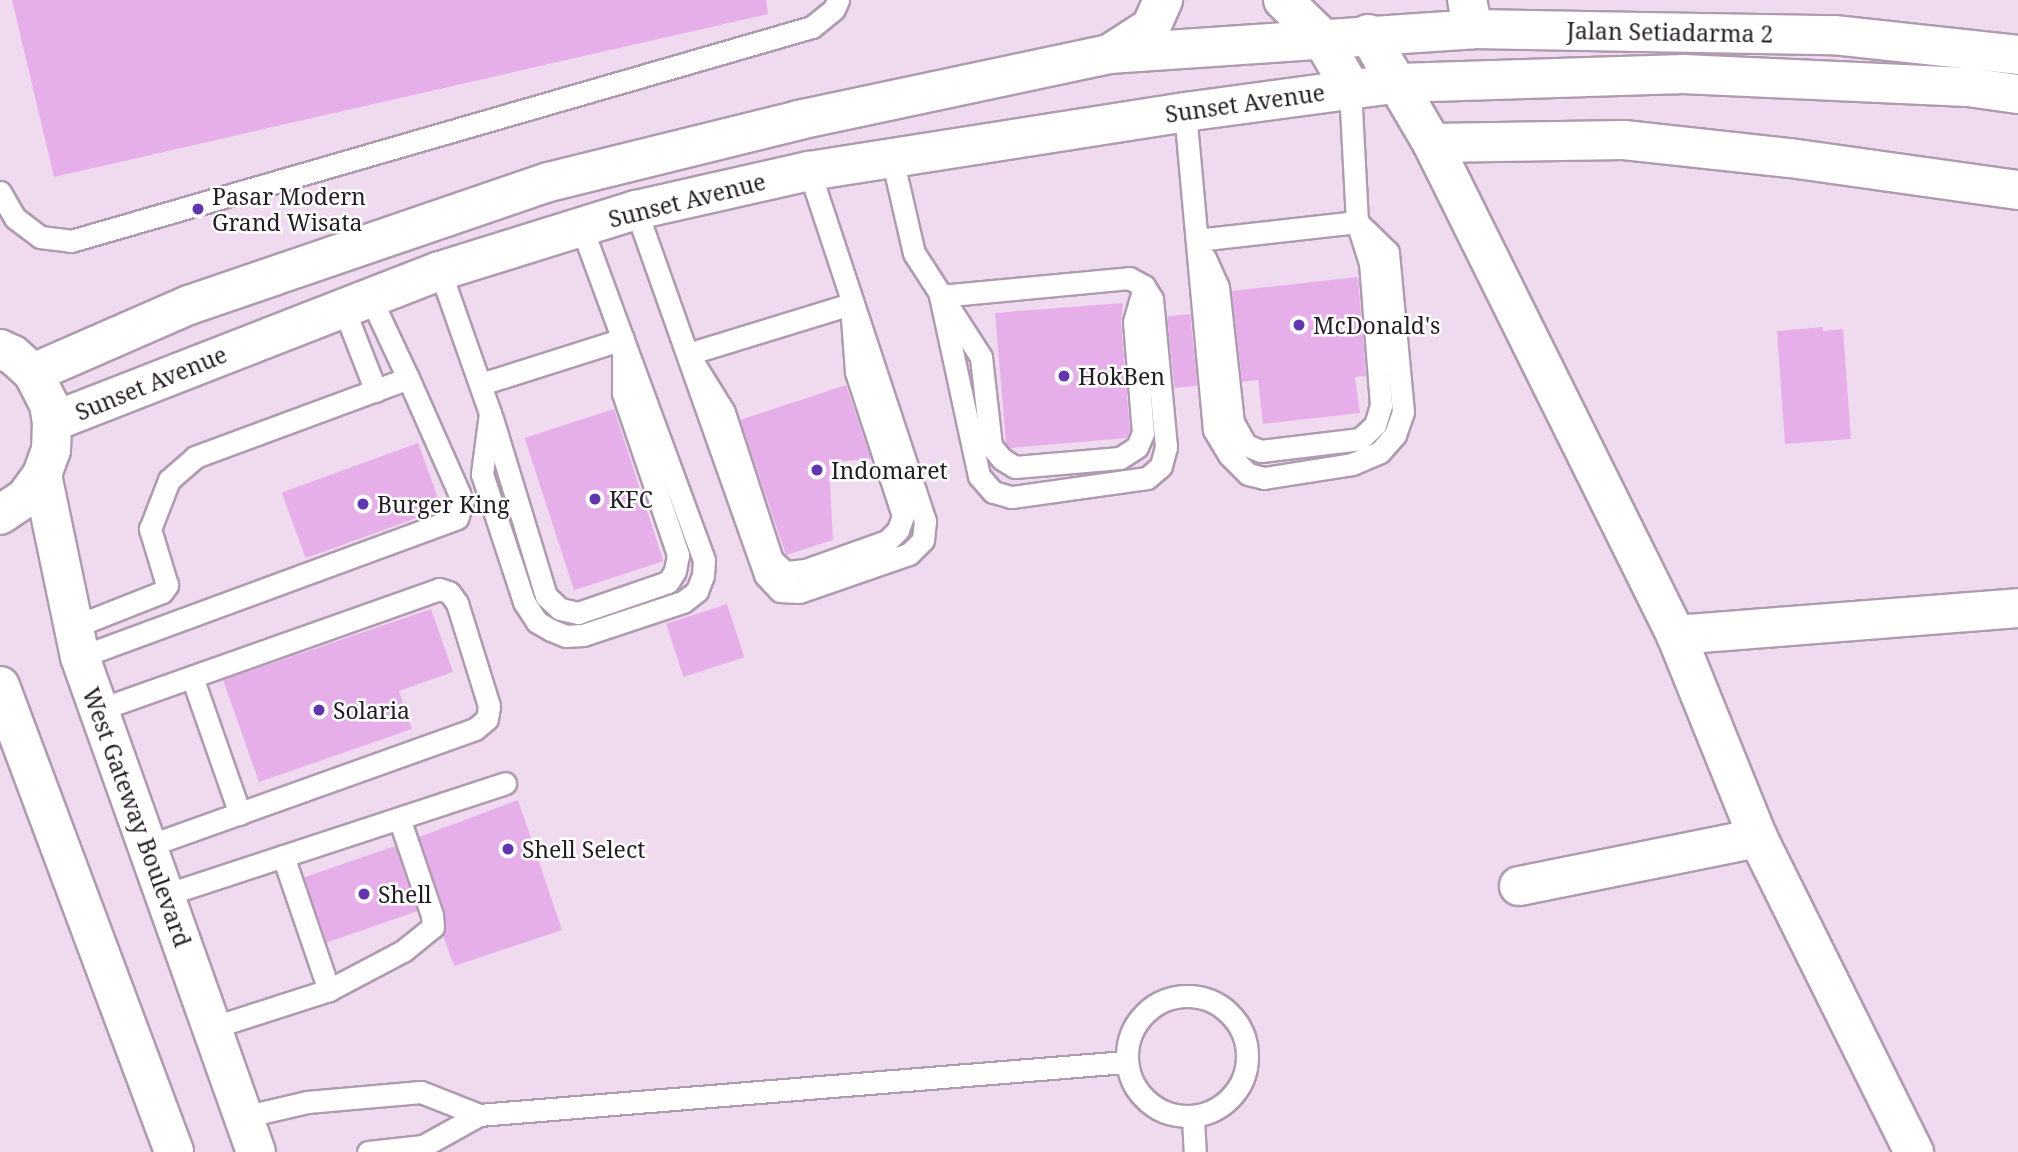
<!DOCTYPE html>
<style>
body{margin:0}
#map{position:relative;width:2018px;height:1152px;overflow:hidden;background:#f0daf0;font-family:"Noto Serif",serif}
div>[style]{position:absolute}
.building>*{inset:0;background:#e7afea;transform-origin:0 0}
.roads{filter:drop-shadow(2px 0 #af9bb0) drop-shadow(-2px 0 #af9bb0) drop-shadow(0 2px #af9bb0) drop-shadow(0 -2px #af9bb0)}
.service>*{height:21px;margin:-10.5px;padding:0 10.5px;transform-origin:10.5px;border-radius:10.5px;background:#fff}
.service>.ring{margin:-10.5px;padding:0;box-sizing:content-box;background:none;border:21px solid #fff;border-radius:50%}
.minor>*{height:38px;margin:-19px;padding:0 19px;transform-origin:19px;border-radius:19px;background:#fff}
.secondary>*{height:38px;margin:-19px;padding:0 19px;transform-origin:19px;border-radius:19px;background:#fff}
.primary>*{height:38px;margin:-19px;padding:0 19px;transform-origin:19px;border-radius:19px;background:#fff}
.dots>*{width:19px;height:19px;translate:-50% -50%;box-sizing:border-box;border:4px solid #fff;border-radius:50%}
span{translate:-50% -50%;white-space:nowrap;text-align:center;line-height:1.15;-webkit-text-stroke:5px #fff;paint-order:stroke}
.street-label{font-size:23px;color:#241c24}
.poi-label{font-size:23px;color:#241c24}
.left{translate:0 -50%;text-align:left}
</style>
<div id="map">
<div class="building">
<i style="clip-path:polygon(12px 0,766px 0,768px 14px,54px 177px)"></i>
<i style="clip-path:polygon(1358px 277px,1366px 376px,1355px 377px,1360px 413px,1263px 424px,1258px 380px,1242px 382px,1232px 291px)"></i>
<i style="clip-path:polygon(1123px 303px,1121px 323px,1130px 431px,1127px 438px,1010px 448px,1006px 443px,995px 313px)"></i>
<i style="left:1190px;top:314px;width:72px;height:23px;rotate:84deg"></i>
<i style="clip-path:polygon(1823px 327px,1823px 331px,1843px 329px,1851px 439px,1785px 444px,1777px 331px)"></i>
<i style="clip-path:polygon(846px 385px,871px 459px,829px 462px,833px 540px,786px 555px,740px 420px)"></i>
<i style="left:614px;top:409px;width:160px;height:94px;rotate:72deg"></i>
<i style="left:418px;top:443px;width:70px;height:145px;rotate:70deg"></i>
<i style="left:727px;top:604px;width:56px;height:64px;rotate:72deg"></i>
<i style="clip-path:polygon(431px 609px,453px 672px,399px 691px,412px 729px,259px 782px,223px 680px)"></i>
<i style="clip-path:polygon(518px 800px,562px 930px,454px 966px,443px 935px,445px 911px,419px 837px)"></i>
<i style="left:395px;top:846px;width:69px;height:96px;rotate:71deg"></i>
</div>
<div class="roads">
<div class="service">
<i style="left:1185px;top:112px;width:319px;rotate:84.8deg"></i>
<i style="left:1214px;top:430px;width:29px;rotate:59deg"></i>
<i style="left:1229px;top:455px;width:27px;rotate:45deg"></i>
<i style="left:1248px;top:474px;width:16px;rotate:14deg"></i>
<i style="left:1264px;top:478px;width:89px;rotate:-9deg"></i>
<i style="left:1352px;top:464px;width:30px;rotate:-23deg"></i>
<i style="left:1380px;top:452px;width:23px;rotate:-49deg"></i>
<i style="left:1395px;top:435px;width:24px;rotate:-71deg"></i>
<i style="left:1403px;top:412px;width:161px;rotate:-95.4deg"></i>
<i style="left:1388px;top:252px;width:43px;rotate:-135.9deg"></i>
<i style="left:892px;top:158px;width:98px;rotate:77deg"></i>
<i style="left:914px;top:253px;width:124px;rotate:57.2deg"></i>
<i style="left:981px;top:357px;width:90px;rotate:83.6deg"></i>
<i style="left:991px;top:446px;width:17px;rotate:50deg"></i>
<i style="left:1002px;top:459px;width:15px;rotate:32deg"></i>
<i style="left:1015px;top:467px;width:105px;rotate:-4.9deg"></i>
<i style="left:1120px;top:458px;width:20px;rotate:-33deg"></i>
<i style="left:1137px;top:447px;width:15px;rotate:-67deg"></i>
<i style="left:1143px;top:433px;width:111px;rotate:-94.6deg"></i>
<i style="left:1134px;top:322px;width:37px;rotate:-74deg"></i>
<i style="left:0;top:192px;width:30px;rotate:60deg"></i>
<i style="left:15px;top:218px;width:31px;rotate:37deg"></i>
<i style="left:40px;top:237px;width:31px;rotate:7deg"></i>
<i style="left:71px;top:241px;width:771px;rotate:-16.11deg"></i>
<i style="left:812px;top:27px;width:28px;rotate:-39deg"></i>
<i style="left:834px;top:9px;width:10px;rotate:-66deg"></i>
<i style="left:636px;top:210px;width:387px;rotate:70.5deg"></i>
<i style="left:765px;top:575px;width:22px;rotate:47deg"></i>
<i style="left:780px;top:591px;width:19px;rotate:3deg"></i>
<i style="left:799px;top:592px;width:116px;rotate:-19.1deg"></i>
<i style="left:909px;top:554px;width:20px;rotate:-45deg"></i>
<i style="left:923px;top:540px;width:19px;rotate:-84deg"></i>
<i style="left:925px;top:521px;width:369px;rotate:-108.3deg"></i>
<i style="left:1197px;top:240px;width:161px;rotate:-6.4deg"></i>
<i style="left:1205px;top:258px;width:32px;rotate:66deg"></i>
<i style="left:1218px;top:287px;width:136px;rotate:83.7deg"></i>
<i style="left:1233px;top:422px;width:26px;rotate:61deg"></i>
<i style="left:1246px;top:445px;width:16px;rotate:22deg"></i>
<i style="left:1261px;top:451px;width:100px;rotate:-6.9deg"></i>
<i style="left:1360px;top:439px;width:21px;rotate:-43deg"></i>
<i style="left:1375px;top:425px;width:21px;rotate:-73deg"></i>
<i style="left:1381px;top:405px;width:142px;rotate:-94.4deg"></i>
<i style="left:1370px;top:263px;width:43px;rotate:-107.6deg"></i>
<i style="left:1357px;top:222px;width:135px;rotate:-93deg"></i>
<i style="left:440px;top:271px;width:151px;rotate:70.6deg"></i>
<i style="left:490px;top:413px;width:62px;rotate:97.5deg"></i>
<i style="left:482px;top:474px;width:135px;rotate:71.8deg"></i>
<i style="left:524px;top:602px;width:24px;rotate:57deg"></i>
<i style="left:537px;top:622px;width:16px;rotate:30deg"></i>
<i style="left:551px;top:630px;width:16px;rotate:22deg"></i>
<i style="left:566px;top:636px;width:17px;rotate:-3deg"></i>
<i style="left:583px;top:635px;width:105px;rotate:-18.3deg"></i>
<i style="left:683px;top:602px;width:18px;rotate:-38deg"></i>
<i style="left:697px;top:591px;width:17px;rotate:-69deg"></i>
<i style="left:703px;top:575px;width:15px;rotate:-86deg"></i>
<i style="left:704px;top:560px;width:356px;rotate:-110.2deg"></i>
<i style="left:1129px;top:278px;width:17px;rotate:28deg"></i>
<i style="left:1144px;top:286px;width:15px;rotate:58deg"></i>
<i style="left:1152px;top:299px;width:149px;rotate:84.6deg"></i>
<i style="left:1166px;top:447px;width:20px;rotate:105deg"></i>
<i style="left:1161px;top:466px;width:18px;rotate:139deg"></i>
<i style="left:1147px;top:478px;width:137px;rotate:172deg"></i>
<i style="left:1011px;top:497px;width:19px;rotate:-164deg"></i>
<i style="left:993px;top:492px;width:21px;rotate:-131deg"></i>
<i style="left:979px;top:476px;width:184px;rotate:-102.2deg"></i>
<i style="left:940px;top:296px;width:190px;rotate:-5.4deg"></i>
<i style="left:851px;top:304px;width:68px;rotate:85.8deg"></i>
<i style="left:856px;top:372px;width:151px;rotate:71.9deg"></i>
<i style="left:903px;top:516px;width:15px;rotate:110deg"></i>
<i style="left:898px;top:530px;width:16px;rotate:135deg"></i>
<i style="left:887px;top:541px;width:87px;rotate:160.5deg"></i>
<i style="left:805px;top:570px;width:20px;rotate:174deg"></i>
<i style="left:785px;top:572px;width:18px;rotate:-137deg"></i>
<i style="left:772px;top:560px;width:156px;rotate:-108deg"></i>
<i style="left:724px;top:412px;width:68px;rotate:-121.8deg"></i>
<i style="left:688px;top:354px;width:170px;rotate:-17.1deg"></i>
<i style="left:343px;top:307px;width:90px;rotate:68.6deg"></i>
<i style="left:481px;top:384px;width:149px;rotate:-17.6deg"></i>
<i style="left:623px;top:339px;width:54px;rotate:90deg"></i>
<i style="left:623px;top:393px;width:171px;rotate:71.2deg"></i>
<i style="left:678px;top:555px;width:16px;rotate:101deg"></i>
<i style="left:675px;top:571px;width:13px;rotate:122deg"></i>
<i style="left:668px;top:582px;width:95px;rotate:161deg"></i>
<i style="left:578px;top:613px;width:18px;rotate:-167deg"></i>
<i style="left:560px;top:609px;width:19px;rotate:-137deg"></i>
<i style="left:546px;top:596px;width:186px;rotate:-106.9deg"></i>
<i style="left:71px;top:628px;width:98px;rotate:-21.6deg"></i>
<i style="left:162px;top:592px;width:9px;rotate:-54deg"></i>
<i style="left:167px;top:585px;width:59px;rotate:-106.9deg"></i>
<i style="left:150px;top:529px;width:53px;rotate:-68.8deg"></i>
<i style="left:169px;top:480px;width:35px;rotate:-41deg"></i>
<i style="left:195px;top:457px;width:227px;rotate:-20.3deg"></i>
<i style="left:408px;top:378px;width:89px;rotate:-115.1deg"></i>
<i style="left:80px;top:657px;width:402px;rotate:-20.2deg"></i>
<i style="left:457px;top:518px;width:15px;rotate:-70deg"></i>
<i style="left:462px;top:504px;width:11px;rotate:-105deg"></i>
<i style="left:459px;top:493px;width:126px;rotate:-113.9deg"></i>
<i style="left:192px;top:677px;width:145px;rotate:70.7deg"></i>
<i style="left:98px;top:710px;width:362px;rotate:-19.5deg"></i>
<i style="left:439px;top:589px;width:10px;rotate:17deg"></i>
<i style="left:449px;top:592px;width:14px;rotate:54deg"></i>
<i style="left:457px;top:603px;width:108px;rotate:72.7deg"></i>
<i style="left:489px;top:706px;width:13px;rotate:99deg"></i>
<i style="left:487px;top:719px;width:16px;rotate:140deg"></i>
<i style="left:475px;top:729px;width:347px;rotate:160.3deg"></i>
<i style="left:283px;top:856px;width:142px;rotate:71.1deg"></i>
<i style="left:165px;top:895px;width:358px;rotate:-18.2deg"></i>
<i class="ring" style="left:1127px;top:996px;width:99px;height:99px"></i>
<i style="left:211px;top:1028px;width:124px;rotate:-17.9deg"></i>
<i style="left:329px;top:990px;width:84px;rotate:-27.8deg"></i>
<i style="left:403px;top:951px;width:38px;rotate:-39deg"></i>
<i style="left:433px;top:927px;width:12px;rotate:-95deg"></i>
<i style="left:432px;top:915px;width:102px;rotate:-108.8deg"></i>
<i style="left:243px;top:1117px;width:66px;rotate:-13.2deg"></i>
<i style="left:307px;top:1102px;width:114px;rotate:-5deg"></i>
<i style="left:421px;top:1092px;width:62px;rotate:21.6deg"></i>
<i style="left:1193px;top:1118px;width:34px;rotate:87deg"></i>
<i style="left:368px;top:1152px;width:55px;rotate:-6.2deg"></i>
<i style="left:423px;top:1146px;width:64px;rotate:-29deg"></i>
<i style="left:479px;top:1115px;width:648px;rotate:-4.69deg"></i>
</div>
<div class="minor">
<i style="left:1467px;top:0;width:30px;rotate:78deg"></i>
<i style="left:1368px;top:34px;width:126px;rotate:59.6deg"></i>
<i style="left:1432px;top:143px;width:549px;rotate:63.62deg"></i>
<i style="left:1676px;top:635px;width:219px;rotate:68deg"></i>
<i style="left:1758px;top:838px;width:351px;rotate:63.6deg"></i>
<i style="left:1432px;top:143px;width:192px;rotate:-0.9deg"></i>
<i style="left:1624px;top:140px;width:167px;rotate:6.2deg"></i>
<i style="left:1790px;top:158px;width:230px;rotate:8deg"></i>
<i style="left:1676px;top:635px;width:343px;rotate:-4.5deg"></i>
<i style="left:1519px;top:886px;width:244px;rotate:-11.4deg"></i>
</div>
<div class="secondary">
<i style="left:1283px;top:0;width:53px;rotate:44.2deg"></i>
<i style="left:1321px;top:37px;width:58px;rotate:59.9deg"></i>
</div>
<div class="primary">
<i style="left:1111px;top:53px;width:48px;rotate:-33deg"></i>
<i style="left:1151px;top:27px;width:30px;rotate:-66deg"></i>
<i style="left:0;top:349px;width:14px;rotate:25deg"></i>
<i style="left:13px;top:355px;width:27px;rotate:42deg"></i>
<i style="left:33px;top:373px;width:35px;rotate:63deg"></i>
<i style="left:49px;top:404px;width:18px;rotate:81deg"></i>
<i style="left:52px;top:422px;width:28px;rotate:92deg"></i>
<i style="left:51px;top:450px;width:27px;rotate:110deg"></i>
<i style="left:42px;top:475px;width:29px;rotate:126deg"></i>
<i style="left:25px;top:498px;width:30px;rotate:146deg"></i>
<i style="left:33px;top:373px;width:170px;rotate:-23.6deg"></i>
<i style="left:189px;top:305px;width:380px;rotate:-18.9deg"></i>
<i style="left:549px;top:182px;width:258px;rotate:-13.9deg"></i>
<i style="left:799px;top:120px;width:317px;rotate:-12deg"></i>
<i style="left:1109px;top:54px;width:365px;rotate:-3.9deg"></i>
<i style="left:1473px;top:29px;width:361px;rotate:1deg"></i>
<i style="left:1834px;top:35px;width:185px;rotate:6.2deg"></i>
<i style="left:52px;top:422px;width:416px;rotate:-21.3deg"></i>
<i style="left:440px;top:271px;width:205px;rotate:-17.3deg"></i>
<i style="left:636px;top:210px;width:177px;rotate:-12.7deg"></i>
<i style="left:809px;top:171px;width:381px;rotate:-8.9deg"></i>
<i style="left:1185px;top:112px;width:216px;rotate:-7.7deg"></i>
<i style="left:1399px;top:83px;width:284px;rotate:-1.8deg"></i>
<i style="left:1683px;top:74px;width:285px;rotate:2.6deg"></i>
<i style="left:1968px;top:87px;width:50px;rotate:8deg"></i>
<i style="left:42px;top:475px;width:186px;rotate:78.2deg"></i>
<i style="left:80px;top:657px;width:525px;rotate:70.43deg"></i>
<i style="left:0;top:686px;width:497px;rotate:69.5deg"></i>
</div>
</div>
<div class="dots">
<i style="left:198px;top:209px;background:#6136ae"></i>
<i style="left:1299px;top:325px;background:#6136ae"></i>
<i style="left:1064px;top:376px;background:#6136ae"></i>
<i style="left:817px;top:470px;background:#6136ae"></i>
<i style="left:595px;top:499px;background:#6136ae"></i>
<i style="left:363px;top:504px;background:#6136ae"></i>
<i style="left:319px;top:710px;background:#6136ae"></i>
<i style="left:508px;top:849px;background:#6136ae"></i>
<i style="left:364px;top:894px;background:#6136ae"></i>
</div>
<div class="street-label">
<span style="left:1670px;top:32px;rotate:1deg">Jalan Setiadarma 2</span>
<span style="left:1245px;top:103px;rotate:-8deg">Sunset Avenue</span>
<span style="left:687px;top:200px;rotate:-14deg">Sunset Avenue</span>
<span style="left:151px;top:383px;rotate:-22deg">Sunset Avenue</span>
<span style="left:137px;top:817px;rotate:70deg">West Gateway Boulevard</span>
</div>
<div class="poi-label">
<span class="left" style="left:212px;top:209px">Pasar Modern<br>Grand Wisata</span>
<span class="left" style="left:1313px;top:325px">McDonald's</span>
<span class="left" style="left:1078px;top:376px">HokBen</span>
<span class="left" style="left:831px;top:470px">Indomaret</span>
<span class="left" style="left:609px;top:499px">KFC</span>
<span class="left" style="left:377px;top:504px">Burger King</span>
<span class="left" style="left:333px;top:710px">Solaria</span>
<span class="left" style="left:522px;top:849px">Shell Select</span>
<span class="left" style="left:378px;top:894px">Shell</span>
</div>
</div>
